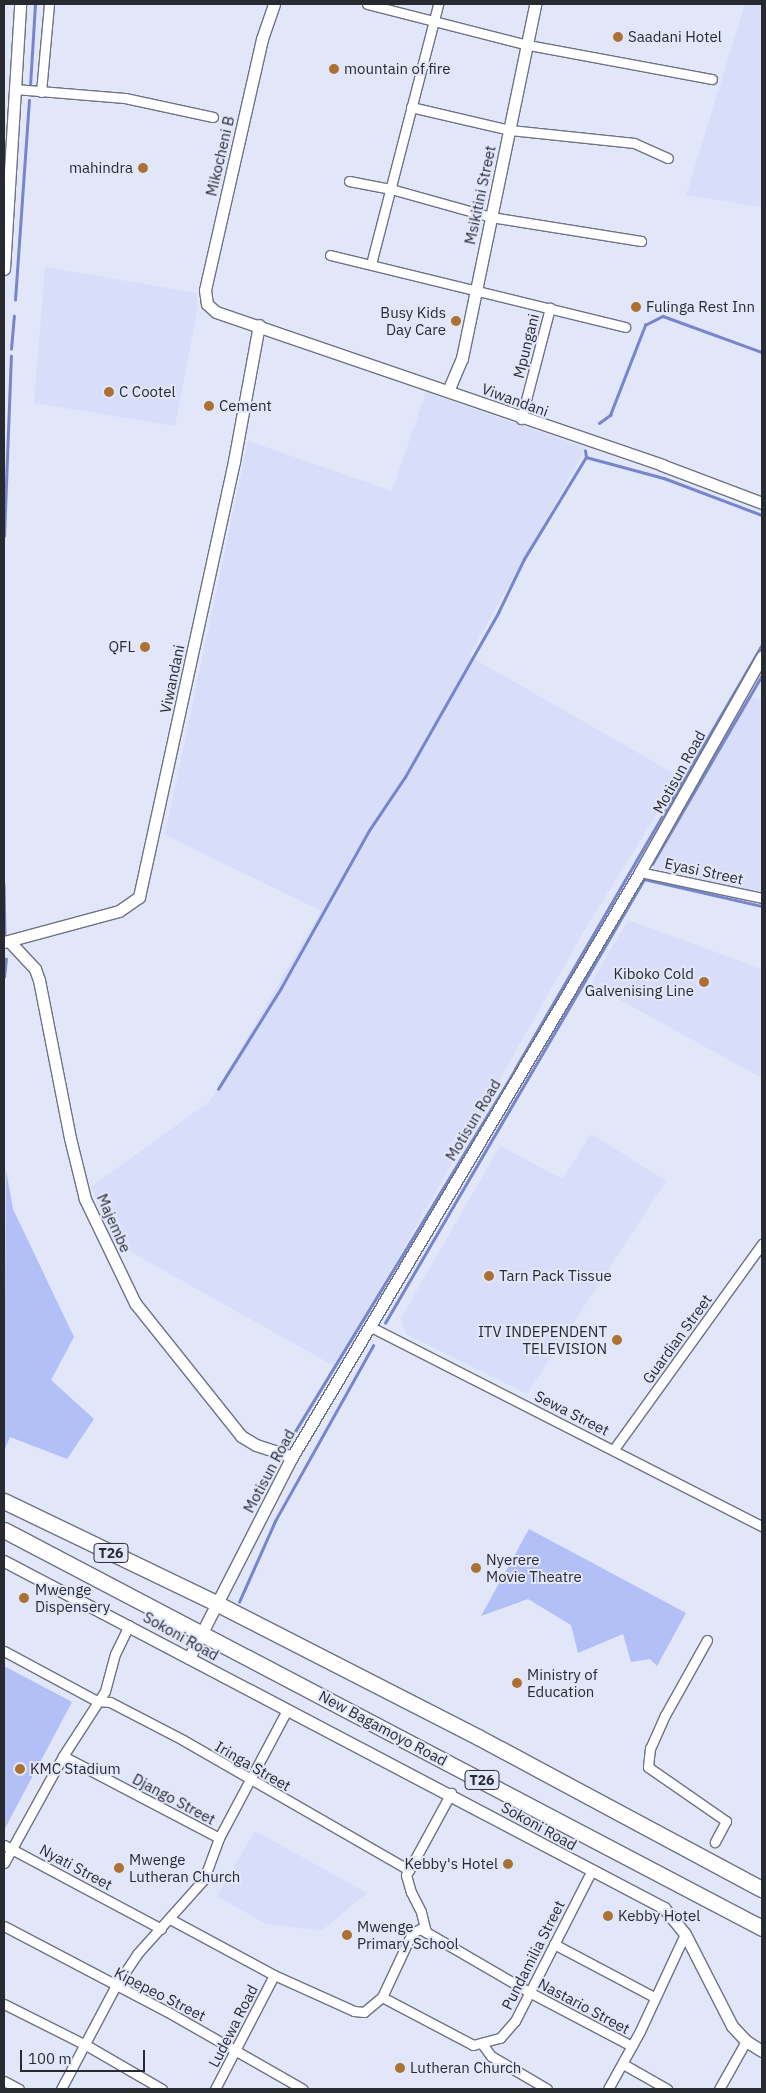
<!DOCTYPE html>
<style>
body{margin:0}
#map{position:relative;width:766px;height:2093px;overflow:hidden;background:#e1e6f9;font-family:"IBM Plex Sans",sans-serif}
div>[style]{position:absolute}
.built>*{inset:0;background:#d8def9}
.green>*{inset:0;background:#b3bff7}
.stream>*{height:2.5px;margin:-1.25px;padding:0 1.25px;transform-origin:1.25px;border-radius:1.25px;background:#7785cc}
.roads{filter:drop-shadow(1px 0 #6e7383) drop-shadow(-1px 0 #6e7383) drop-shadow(0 1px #6e7383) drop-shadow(0 -1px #6e7383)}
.street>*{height:9px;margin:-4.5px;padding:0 4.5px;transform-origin:4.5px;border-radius:4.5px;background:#fff}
.secondary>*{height:11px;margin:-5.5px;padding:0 5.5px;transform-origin:5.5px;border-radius:5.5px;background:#fff}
.highway>*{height:15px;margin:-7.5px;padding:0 7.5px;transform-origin:7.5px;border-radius:7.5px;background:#fff}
.dots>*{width:14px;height:14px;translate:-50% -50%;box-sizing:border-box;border:2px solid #e1e6f9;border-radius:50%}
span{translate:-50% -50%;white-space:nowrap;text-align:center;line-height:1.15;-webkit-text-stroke:4px #e1e6f9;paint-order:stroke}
.shield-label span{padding:1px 4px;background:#e1e6f9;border:1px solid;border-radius:4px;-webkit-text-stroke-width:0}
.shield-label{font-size:14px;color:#282a31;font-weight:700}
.poi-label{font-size:15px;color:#282a31}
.left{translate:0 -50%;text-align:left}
.right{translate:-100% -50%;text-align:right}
.street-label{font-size:15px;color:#282a31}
.frame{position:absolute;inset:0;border:5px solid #282a31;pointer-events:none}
.scale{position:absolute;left:20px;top:2050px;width:125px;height:22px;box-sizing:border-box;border:2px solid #282a31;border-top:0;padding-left:6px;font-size:15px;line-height:18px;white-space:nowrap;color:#282a31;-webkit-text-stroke:4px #e1e6f9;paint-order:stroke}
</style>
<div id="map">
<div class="built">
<i style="clip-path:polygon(745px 4px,762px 4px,762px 207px,686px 195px)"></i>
<i style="clip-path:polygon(45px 267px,197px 293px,197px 312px,175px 426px,34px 403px)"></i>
<i style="clip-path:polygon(426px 392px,586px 448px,469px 656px,680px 777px,587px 926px,336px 1367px,113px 1242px,91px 1187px,210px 1101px,321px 911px,165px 835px,248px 441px,392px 491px)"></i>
<i style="clip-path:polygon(750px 697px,762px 700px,762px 894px,650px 867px)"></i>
<i style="clip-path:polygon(628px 920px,762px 969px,762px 1078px,591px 984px)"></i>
<i style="clip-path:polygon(591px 1134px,666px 1181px,527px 1394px,406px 1334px,401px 1318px,500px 1146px,563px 1179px)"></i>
<i style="clip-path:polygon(255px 1831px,367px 1893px,321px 1931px,264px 1923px,217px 1896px)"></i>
</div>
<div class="green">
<i style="clip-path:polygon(6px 1170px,13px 1209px,74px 1337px,51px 1380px,94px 1419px,67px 1459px,10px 1437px,4px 1451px)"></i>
<i style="clip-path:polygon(529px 1529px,686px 1613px,657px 1666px,650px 1659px,631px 1662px,623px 1634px,578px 1653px,571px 1625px,528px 1599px,481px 1616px)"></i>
<i style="clip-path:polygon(4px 1666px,72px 1702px,4px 1830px)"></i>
</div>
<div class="stream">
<i style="left:30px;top:86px;width:82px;rotate:-86.5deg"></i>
<i style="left:15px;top:300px;width:200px;rotate:-86deg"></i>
<i style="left:11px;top:349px;width:33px;rotate:-85deg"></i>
<i style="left:599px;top:423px;width:14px;rotate:-36deg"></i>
<i style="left:610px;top:415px;width:97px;rotate:-68.7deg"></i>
<i style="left:645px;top:325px;width:20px;rotate:-27deg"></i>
<i style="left:663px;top:316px;width:105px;rotate:20deg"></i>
<i style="left:586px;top:457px;width:81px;rotate:15.1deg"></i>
<i style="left:664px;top:478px;width:105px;rotate:20.7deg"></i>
<i style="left:4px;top:536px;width:180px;rotate:-87.8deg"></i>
<i style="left:652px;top:864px;width:219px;rotate:-59.8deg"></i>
<i style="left:644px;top:879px;width:121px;rotate:12.9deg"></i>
<i style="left:4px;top:885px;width:50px;rotate:88.9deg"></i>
<i style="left:4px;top:977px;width:18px;rotate:-84deg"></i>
<i style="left:218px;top:1089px;width:119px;rotate:-58deg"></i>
<i style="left:281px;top:988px;width:182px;rotate:-60.8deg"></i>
<i style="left:370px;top:829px;width:63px;rotate:-56.1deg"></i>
<i style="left:405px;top:777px;width:189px;rotate:-60.4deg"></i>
<i style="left:498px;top:613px;width:60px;rotate:-64.3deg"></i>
<i style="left:524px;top:559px;width:119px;rotate:-58.7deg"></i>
<i style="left:586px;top:457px;width:6px;rotate:-99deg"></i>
<i style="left:385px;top:1323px;width:518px;rotate:-59.72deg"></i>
<i style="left:288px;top:1443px;width:437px;rotate:-58.7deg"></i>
<i style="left:515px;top:1069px;width:492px;rotate:-59.8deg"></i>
<i style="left:239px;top:1602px;width:89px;rotate:-66deg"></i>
<i style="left:275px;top:1521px;width:201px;rotate:-60.8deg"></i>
</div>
<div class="roads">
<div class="street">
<i style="left:367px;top:4px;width:166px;rotate:14.3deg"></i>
<i style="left:528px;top:45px;width:187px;rotate:10.5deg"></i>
<i style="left:15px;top:89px;width:110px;rotate:4.7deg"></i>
<i style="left:125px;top:98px;width:90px;rotate:12.2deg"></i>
<i style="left:41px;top:92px;width:88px;rotate:-84.8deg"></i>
<i style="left:411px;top:107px;width:102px;rotate:13.1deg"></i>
<i style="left:510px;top:130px;width:125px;rotate:6deg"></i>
<i style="left:634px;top:143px;width:37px;rotate:24deg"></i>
<i style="left:349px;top:181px;width:43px;rotate:10.8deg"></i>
<i style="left:391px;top:189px;width:104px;rotate:15.6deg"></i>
<i style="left:491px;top:217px;width:152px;rotate:9.1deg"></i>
<i style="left:330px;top:255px;width:304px;rotate:13.7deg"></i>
<i style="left:371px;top:264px;width:268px;rotate:-75.5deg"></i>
<i style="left:521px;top:419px;width:115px;rotate:-75.4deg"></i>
<i style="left:640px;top:872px;width:125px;rotate:12deg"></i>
<i style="left:369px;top:1326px;width:441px;rotate:27deg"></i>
<i style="left:614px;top:1449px;width:253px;rotate:-54.2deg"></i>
<i style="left:707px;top:1640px;width:86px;rotate:119.2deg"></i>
<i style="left:665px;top:1715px;width:36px;rotate:114deg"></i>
<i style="left:650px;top:1748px;width:19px;rotate:96deg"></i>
<i style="left:648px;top:1767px;width:95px;rotate:34.7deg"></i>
<i style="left:726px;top:1821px;width:24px;rotate:118deg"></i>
<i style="left:4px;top:1651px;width:106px;rotate:28.3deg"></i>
<i style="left:97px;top:1701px;width:13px;rotate:4deg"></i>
<i style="left:110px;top:1702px;width:82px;rotate:27.5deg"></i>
<i style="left:183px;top:1740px;width:261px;rotate:29.9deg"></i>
<i style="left:409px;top:1870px;width:88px;rotate:-61.4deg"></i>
<i style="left:63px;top:1756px;width:176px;rotate:27.7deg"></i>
<i style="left:4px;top:1845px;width:178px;rotate:28.1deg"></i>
<i style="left:4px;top:1863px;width:122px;rotate:-61.1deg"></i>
<i style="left:63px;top:1756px;width:77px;rotate:-57.1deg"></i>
<i style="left:105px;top:1691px;width:38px;rotate:-75deg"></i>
<i style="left:115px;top:1654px;width:32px;rotate:-64deg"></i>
<i style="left:409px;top:1870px;width:6px;rotate:121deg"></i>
<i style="left:406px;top:1875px;width:18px;rotate:74deg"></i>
<i style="left:411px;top:1892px;width:22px;rotate:63deg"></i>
<i style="left:421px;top:1912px;width:21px;rotate:76deg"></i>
<i style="left:426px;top:1932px;width:119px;rotate:30.2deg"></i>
<i style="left:529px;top:1992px;width:116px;rotate:27.7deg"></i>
<i style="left:170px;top:1919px;width:118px;rotate:28.3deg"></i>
<i style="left:274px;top:1975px;width:88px;rotate:24.2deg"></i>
<i style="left:354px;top:2011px;width:10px;rotate:6deg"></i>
<i style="left:364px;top:2012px;width:23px;rotate:-40deg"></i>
<i style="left:382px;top:1997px;width:71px;rotate:-64.9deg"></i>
<i style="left:412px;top:1933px;width:9px;rotate:-27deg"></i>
<i style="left:420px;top:1929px;width:7px;rotate:27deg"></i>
<i style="left:4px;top:1926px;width:185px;rotate:27.7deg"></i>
<i style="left:168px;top:2012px;width:155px;rotate:29.7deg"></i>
<i style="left:554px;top:1944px;width:113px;rotate:27.9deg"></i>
<i style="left:382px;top:1997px;width:103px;rotate:27.8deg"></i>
<i style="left:473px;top:2045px;width:28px;rotate:-15deg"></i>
<i style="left:500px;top:2038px;width:23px;rotate:-49deg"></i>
<i style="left:515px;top:2021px;width:167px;rotate:-63deg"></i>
<i style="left:4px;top:2004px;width:92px;rotate:26.6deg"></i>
<i style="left:86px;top:2045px;width:88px;rotate:30.1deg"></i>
<i style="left:483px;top:2045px;width:14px;rotate:54deg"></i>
<i style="left:491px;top:2056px;width:65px;rotate:30.5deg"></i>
<i style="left:623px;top:2064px;width:51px;rotate:29.6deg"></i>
<i style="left:4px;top:2081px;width:17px;rotate:28deg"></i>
<i style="left:61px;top:2089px;width:115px;rotate:-62.1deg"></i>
<i style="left:115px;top:1987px;width:40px;rotate:-56deg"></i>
<i style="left:137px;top:1954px;width:101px;rotate:-48.2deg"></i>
<i style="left:204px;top:1879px;width:44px;rotate:-69.9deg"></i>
<i style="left:219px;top:1838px;width:145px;rotate:-62deg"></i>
<i style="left:215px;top:2089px;width:128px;rotate:-62.6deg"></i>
<i style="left:608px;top:2089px;width:66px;rotate:-61.1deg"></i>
<i style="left:640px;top:2031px;width:107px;rotate:-65.1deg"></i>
<i style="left:719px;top:2089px;width:55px;rotate:-60.6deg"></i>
</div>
<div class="secondary">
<i style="left:274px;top:4px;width:37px;rotate:109deg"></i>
<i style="left:262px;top:39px;width:257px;rotate:102.8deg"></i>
<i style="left:205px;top:290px;width:14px;rotate:82deg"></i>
<i style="left:207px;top:304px;width:12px;rotate:42deg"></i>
<i style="left:216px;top:312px;width:472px;rotate:18.9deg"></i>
<i style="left:662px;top:465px;width:107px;rotate:20.8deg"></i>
<i style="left:4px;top:269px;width:265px;rotate:-86.5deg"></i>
<i style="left:448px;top:391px;width:36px;rotate:-67deg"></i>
<i style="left:462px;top:358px;width:361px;rotate:-78.3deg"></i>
<i style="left:9px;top:941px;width:38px;rotate:47deg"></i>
<i style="left:35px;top:969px;width:12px;rotate:70deg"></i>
<i style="left:39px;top:980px;width:161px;rotate:78.9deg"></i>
<i style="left:70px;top:1138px;width:63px;rotate:76.2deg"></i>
<i style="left:85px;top:1199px;width:115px;rotate:64.3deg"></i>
<i style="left:135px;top:1303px;width:170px;rotate:51.4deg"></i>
<i style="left:241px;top:1436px;width:17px;rotate:31deg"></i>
<i style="left:256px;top:1445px;width:38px;rotate:18deg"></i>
<i style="left:4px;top:942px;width:119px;rotate:-15.1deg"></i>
<i style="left:119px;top:911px;width:24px;rotate:-35deg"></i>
<i style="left:139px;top:897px;width:446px;rotate:-77.7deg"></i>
<i style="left:234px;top:461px;width:138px;rotate:-79.6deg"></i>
<i style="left:4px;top:1561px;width:746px;rotate:27.73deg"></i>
<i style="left:664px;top:1908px;width:33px;rotate:51deg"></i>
<i style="left:685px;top:1934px;width:103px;rotate:62.9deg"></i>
<i style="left:732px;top:2026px;width:21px;rotate:47deg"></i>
<i style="left:746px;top:2041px;width:19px;rotate:32deg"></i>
<i style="left:189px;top:1658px;width:226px;rotate:-62.9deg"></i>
<i style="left:292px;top:1457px;width:681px;rotate:-59.25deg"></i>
<i style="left:640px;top:872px;width:248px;rotate:-60.5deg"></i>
</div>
<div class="highway">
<i style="left:4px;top:1501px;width:237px;rotate:25.7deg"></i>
<i style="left:218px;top:1604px;width:292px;rotate:27.1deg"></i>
<i style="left:478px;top:1737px;width:322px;rotate:28.2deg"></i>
<i style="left:4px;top:1530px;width:856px;rotate:27.7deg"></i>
</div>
</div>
<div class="dots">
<i style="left:618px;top:37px;background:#ac7132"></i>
<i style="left:334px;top:69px;background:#ac7132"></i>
<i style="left:143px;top:168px;background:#ac7132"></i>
<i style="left:636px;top:307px;background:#ac7132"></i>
<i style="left:456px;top:321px;background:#ac7132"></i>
<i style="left:109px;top:392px;background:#ac7132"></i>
<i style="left:209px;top:406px;background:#ac7132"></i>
<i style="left:145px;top:647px;background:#ac7132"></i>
<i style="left:704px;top:982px;background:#ac7132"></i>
<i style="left:489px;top:1276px;background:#ac7132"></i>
<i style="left:617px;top:1340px;background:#ac7132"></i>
<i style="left:476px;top:1568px;background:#ac7132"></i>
<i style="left:24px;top:1598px;background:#ac7132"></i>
<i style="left:517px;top:1683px;background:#ac7132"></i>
<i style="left:20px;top:1769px;background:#ac7132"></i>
<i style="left:508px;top:1864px;background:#ac7132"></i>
<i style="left:119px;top:1868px;background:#ac7132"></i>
<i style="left:608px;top:1916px;background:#ac7132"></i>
<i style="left:347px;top:1935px;background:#ac7132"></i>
<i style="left:400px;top:2068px;background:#ac7132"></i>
</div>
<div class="shield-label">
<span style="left:111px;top:1553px">T26</span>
<span style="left:482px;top:1780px">T26</span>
</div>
<div class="poi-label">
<span class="left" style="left:628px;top:37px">Saadani Hotel</span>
<span class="left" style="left:344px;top:69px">mountain of fire</span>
<span class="right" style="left:133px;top:168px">mahindra</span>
<span class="left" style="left:646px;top:307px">Fulinga Rest Inn</span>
<span class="right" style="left:446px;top:321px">Busy Kids<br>Day Care</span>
<span class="left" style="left:119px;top:392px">C Cootel</span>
<span class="left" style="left:219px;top:406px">Cement</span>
<span class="right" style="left:135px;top:647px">QFL</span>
<span class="right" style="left:694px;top:982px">Kiboko Cold<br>Galvenising Line</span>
<span class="left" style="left:499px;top:1276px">Tarn Pack Tissue</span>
<span class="right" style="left:607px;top:1340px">ITV INDEPENDENT<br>TELEVISION</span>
<span class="left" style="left:486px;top:1568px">Nyerere<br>Movie Theatre</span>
<span class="left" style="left:35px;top:1598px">Mwenge<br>Dispensery</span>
<span class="left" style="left:527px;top:1683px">Ministry of<br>Education</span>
<span class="left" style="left:30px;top:1769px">KMC Stadium</span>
<span class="left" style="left:129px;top:1868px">Mwenge<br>Lutheran Church</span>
<span class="right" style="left:498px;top:1864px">Kebby's Hotel</span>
<span class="left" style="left:618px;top:1916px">Kebby Hotel</span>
<span class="left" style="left:357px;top:1935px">Mwenge<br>Primary School</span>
<span class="left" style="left:410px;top:2068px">Lutheran Church</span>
</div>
<div class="street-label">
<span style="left:220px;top:156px;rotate:-77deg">Mikocheni B</span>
<span style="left:480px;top:195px;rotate:-78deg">Msikitini Street</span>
<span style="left:526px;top:346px;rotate:-76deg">Mpungani</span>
<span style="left:515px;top:400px;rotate:20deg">Viwandani</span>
<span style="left:172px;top:679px;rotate:-78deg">Viwandani</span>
<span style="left:679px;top:772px;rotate:-61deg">Motisun Road</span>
<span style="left:704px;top:871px;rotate:12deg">Eyasi Street</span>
<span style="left:473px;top:1120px;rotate:-59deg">Motisun Road</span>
<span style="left:114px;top:1223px;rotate:66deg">Majembe</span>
<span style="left:677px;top:1339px;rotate:-54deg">Guardian Street</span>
<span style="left:572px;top:1413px;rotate:27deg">Sewa Street</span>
<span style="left:269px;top:1471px;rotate:-62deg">Motisun Road</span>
<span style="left:181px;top:1636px;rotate:29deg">Sokoni Road</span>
<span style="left:383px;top:1728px;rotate:28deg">New Bagamoyo Road</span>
<span style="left:253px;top:1766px;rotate:30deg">Iringa Street</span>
<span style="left:174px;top:1799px;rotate:28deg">Django Street</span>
<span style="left:539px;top:1826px;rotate:29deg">Sokoni Road</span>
<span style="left:76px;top:1867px;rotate:28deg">Nyati Street</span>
<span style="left:533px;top:1955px;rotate:-63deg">Pundamilia Street</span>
<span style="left:160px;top:1994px;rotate:27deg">Kipepeo Street</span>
<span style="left:584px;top:2006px;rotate:28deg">Nastario Street</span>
<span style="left:233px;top:2026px;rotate:-63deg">Ludewa Road</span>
</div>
<div class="frame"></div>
<div class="scale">100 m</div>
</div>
